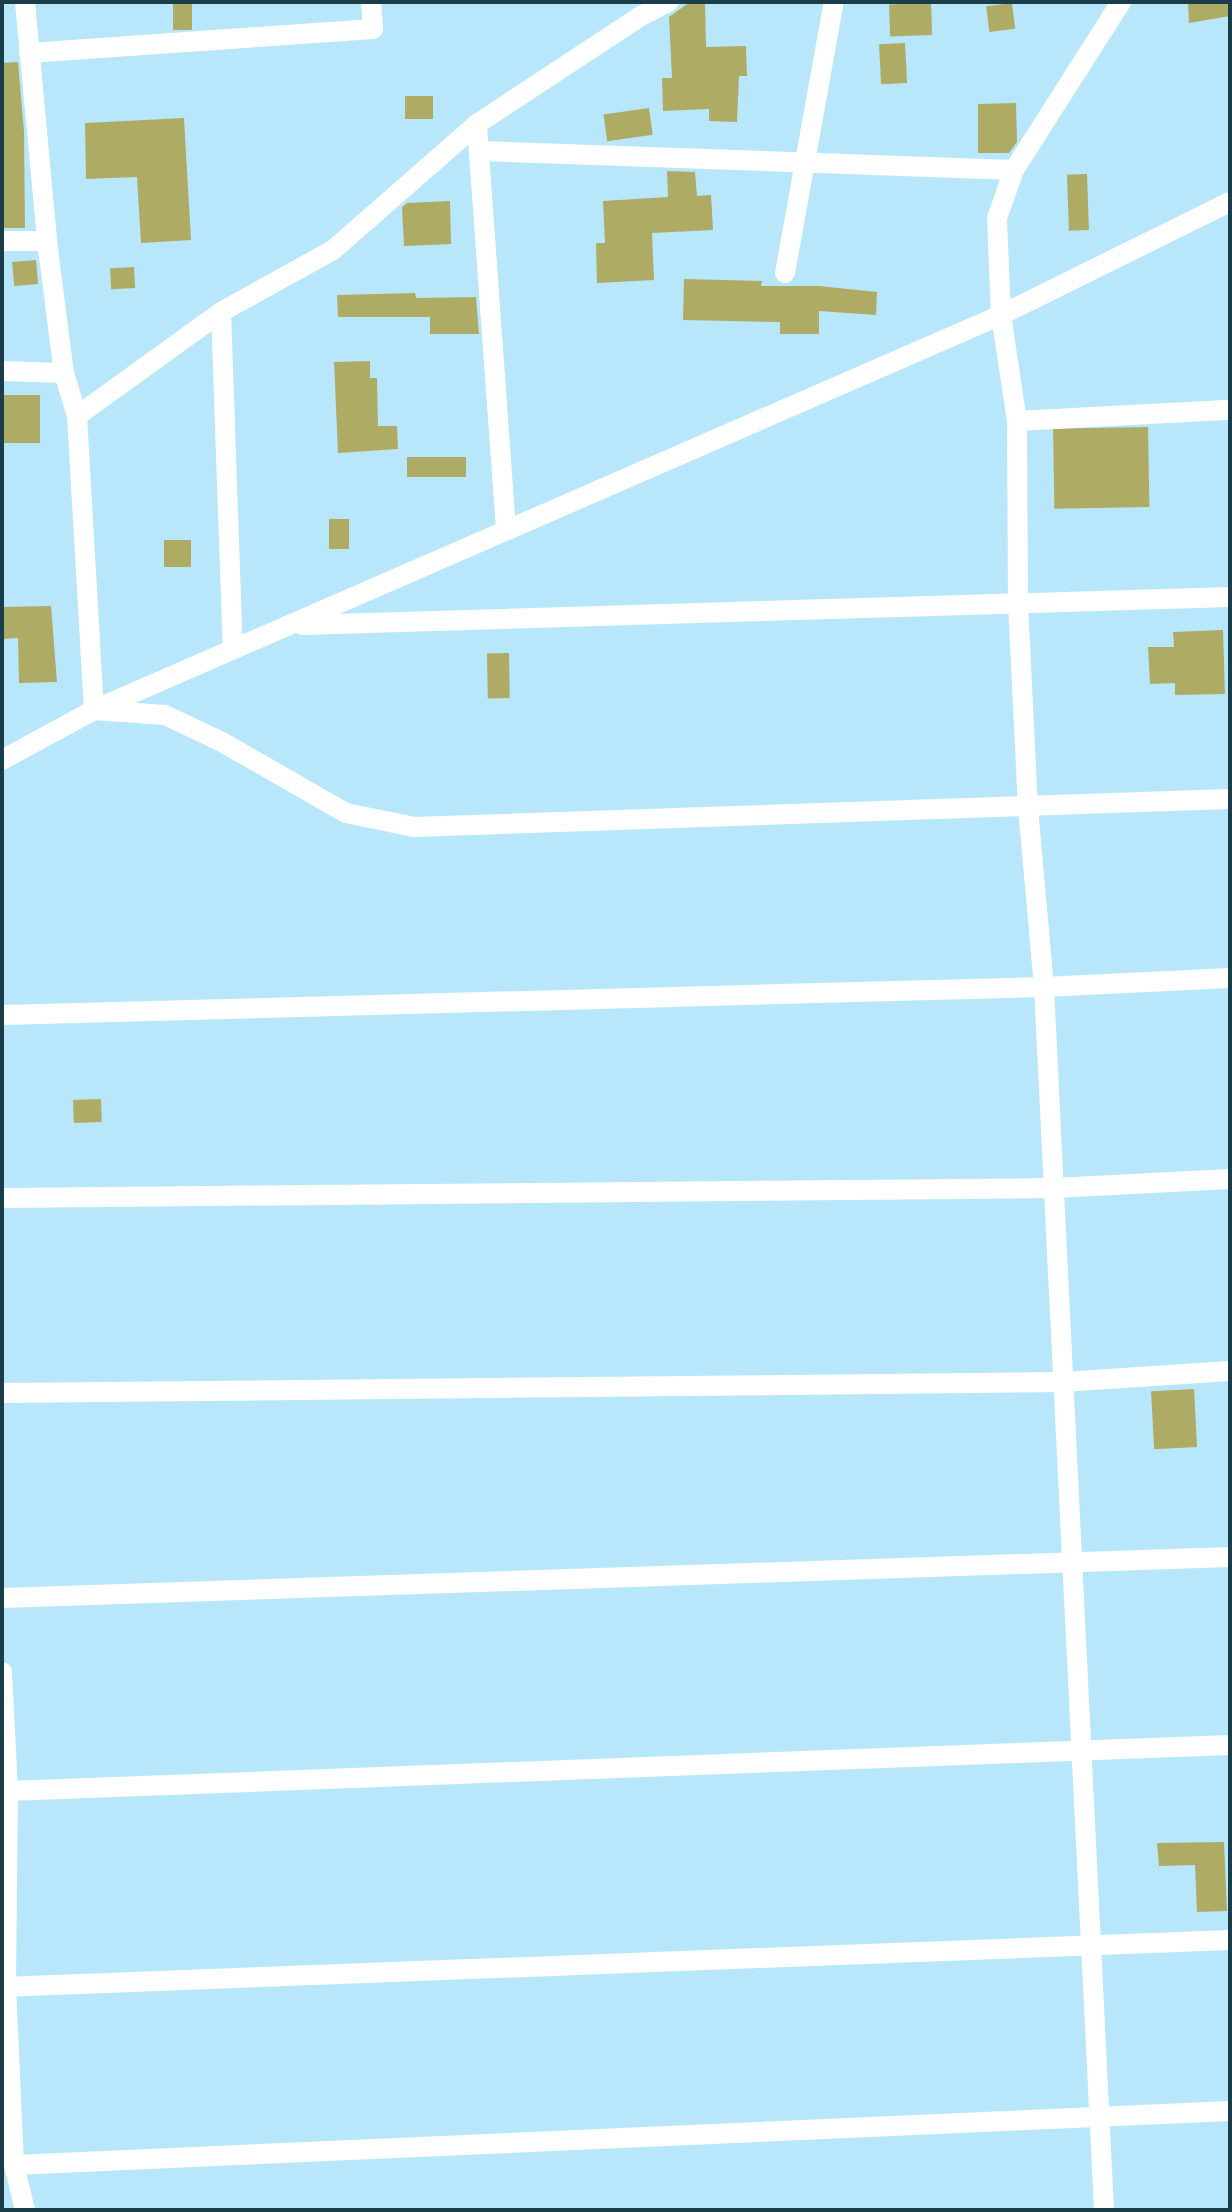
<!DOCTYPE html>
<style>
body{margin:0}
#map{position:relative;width:1232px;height:2212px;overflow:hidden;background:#b8e7fb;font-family:"Work Sans",sans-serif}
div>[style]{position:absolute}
.building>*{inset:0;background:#aeab64;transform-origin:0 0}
.street>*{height:20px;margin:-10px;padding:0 10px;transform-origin:10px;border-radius:10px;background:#fff}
span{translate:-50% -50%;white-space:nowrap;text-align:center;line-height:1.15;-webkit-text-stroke:6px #fff;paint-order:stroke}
.frame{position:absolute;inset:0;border:4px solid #1a3d4a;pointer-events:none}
</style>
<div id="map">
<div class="building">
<i style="left:173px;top:2px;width:19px;height:28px"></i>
<i style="clip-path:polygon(690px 2px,705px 2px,706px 47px,746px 46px,747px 76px,739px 76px,737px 122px,709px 121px,709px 109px,663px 111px,662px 78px,672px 78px,669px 17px)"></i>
<i style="clip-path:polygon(1188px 2px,1230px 2px,1230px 16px,1189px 23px)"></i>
<i style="left:931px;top:3px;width:32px;height:42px;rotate:88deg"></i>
<i style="left:1012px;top:3px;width:26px;height:26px;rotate:83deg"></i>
<i style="left:905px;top:43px;width:40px;height:26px;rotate:87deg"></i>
<i style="clip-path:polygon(18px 62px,24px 132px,25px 228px,2px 228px,2px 63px)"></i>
<i style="left:405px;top:96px;width:28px;height:23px"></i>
<i style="clip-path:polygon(1016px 103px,1017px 142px,1009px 153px,978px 153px,978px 104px)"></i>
<i style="left:649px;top:108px;width:27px;height:46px;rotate:82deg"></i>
<i style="clip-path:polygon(184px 118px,191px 240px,141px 243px,137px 177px,86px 179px,85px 123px)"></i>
<i style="clip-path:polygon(667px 171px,695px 172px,697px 196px,711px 195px,713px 230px,652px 233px,654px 280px,597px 283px,596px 243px,605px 243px,603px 201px,668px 197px)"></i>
<i style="left:1087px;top:174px;width:56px;height:20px;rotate:88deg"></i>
<i style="clip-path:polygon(450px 201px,451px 244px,404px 246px,402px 207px,407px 203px)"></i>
<i style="left:36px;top:260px;width:24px;height:24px;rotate:85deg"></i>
<i style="left:134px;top:267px;width:21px;height:24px;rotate:87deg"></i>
<i style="clip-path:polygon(684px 279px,762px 281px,761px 286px,819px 286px,877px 292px,876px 315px,819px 311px,819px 334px,780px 334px,780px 322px,683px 320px)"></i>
<i style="clip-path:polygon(415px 293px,416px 298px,476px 297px,479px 334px,430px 334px,430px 317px,338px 317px,337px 295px)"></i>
<i style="clip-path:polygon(370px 361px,370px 378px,377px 378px,378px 426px,397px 426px,398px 449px,338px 453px,334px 362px)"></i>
<i style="left:2px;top:395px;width:38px;height:48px"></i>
<i style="left:1148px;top:427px;width:80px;height:95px;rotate:89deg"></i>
<i style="left:466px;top:457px;width:20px;height:59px;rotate:90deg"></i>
<i style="left:329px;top:519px;width:20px;height:30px"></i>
<i style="left:164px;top:540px;width:27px;height:27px"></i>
<i style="clip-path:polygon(51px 606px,57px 682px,19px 683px,18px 638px,2px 639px,2px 607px)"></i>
<i style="clip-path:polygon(1223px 630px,1225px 694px,1175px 695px,1175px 683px,1150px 684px,1148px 647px,1174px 647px,1173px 632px)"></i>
<i style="left:509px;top:653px;width:45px;height:22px;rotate:89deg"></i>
<i style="left:101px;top:1099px;width:23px;height:28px;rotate:88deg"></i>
<i style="left:1194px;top:1389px;width:58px;height:43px;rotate:87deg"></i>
<i style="clip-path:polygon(1224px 1842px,1227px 1911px,1197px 1912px,1195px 1865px,1159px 1866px,1157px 1843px)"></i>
</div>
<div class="street">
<i style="left:25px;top:2px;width:240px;rotate:84.7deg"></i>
<i style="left:47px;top:241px;width:133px;rotate:82.7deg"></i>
<i style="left:64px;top:373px;width:45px;rotate:73.2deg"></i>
<i style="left:77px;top:416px;width:294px;rotate:86.7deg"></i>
<i style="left:94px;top:710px;width:71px;rotate:4deg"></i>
<i style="left:165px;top:715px;width:63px;rotate:25.3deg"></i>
<i style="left:222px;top:742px;width:143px;rotate:29.8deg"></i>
<i style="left:346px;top:813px;width:69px;rotate:11.6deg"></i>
<i style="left:414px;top:827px;width:816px;rotate:-1.97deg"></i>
<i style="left:29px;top:53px;width:345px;rotate:-4deg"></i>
<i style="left:373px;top:29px;width:27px;rotate:-94deg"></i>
<i style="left:481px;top:151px;width:533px;rotate:2.04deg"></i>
<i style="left:2px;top:241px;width:45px"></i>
<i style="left:785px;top:273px;width:275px;rotate:-79.8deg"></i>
<i style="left:221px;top:312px;width:338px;rotate:88deg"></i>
<i style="left:2px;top:371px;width:62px;rotate:1.8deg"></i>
<i style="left:77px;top:416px;width:178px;rotate:-35.8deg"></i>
<i style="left:221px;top:312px;width:128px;rotate:-29deg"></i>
<i style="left:333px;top:250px;width:191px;rotate:-41.2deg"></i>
<i style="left:1017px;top:421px;width:213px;rotate:-3deg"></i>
<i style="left:506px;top:530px;width:407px;rotate:-94.1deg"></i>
<i style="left:477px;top:124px;width:196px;rotate:-33.4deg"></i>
<i style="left:641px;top:16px;width:31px;rotate:-27deg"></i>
<i style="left:302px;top:625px;width:928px;rotate:-1.73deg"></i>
<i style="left:2px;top:760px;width:105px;rotate:-28.5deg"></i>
<i style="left:94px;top:710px;width:989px;rotate:-23.53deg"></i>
<i style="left:1001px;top:315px;width:255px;rotate:-26.3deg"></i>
<i style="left:2px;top:1015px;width:1042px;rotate:-1.54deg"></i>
<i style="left:1044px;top:987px;width:186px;rotate:-2.8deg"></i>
<i style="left:2px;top:1198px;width:1052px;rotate:-0.54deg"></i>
<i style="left:1054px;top:1188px;width:176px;rotate:-2.9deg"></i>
<i style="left:2px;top:1393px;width:1061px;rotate:-0.59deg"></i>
<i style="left:1063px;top:1382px;width:167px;rotate:-3.8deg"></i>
<i style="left:2px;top:1598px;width:1229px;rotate:-1.91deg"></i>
<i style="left:2px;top:1672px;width:119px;rotate:87.1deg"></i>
<i style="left:8px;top:1791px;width:196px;rotate:90.6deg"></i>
<i style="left:6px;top:1987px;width:178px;rotate:87.4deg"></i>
<i style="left:14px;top:2165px;width:46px;rotate:76.3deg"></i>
<i style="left:8px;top:1791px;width:1223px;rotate:-2.16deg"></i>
<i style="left:2px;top:1987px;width:1229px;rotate:-2.19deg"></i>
<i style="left:14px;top:2165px;width:1217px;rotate:-2.54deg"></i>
<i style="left:1104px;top:2210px;width:1224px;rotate:-92.81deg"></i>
<i style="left:1044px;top:987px;width:180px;rotate:-95.1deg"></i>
<i style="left:1028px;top:808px;width:203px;rotate:-92.8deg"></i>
<i style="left:1018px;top:605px;width:184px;rotate:-90.3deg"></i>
<i style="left:1017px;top:421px;width:107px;rotate:-98.6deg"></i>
<i style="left:1001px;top:315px;width:97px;rotate:-92.4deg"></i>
<i style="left:997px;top:218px;width:51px;rotate:-70.5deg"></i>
<i style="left:1014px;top:170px;width:199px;rotate:-57.5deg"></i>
</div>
<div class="frame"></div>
</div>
